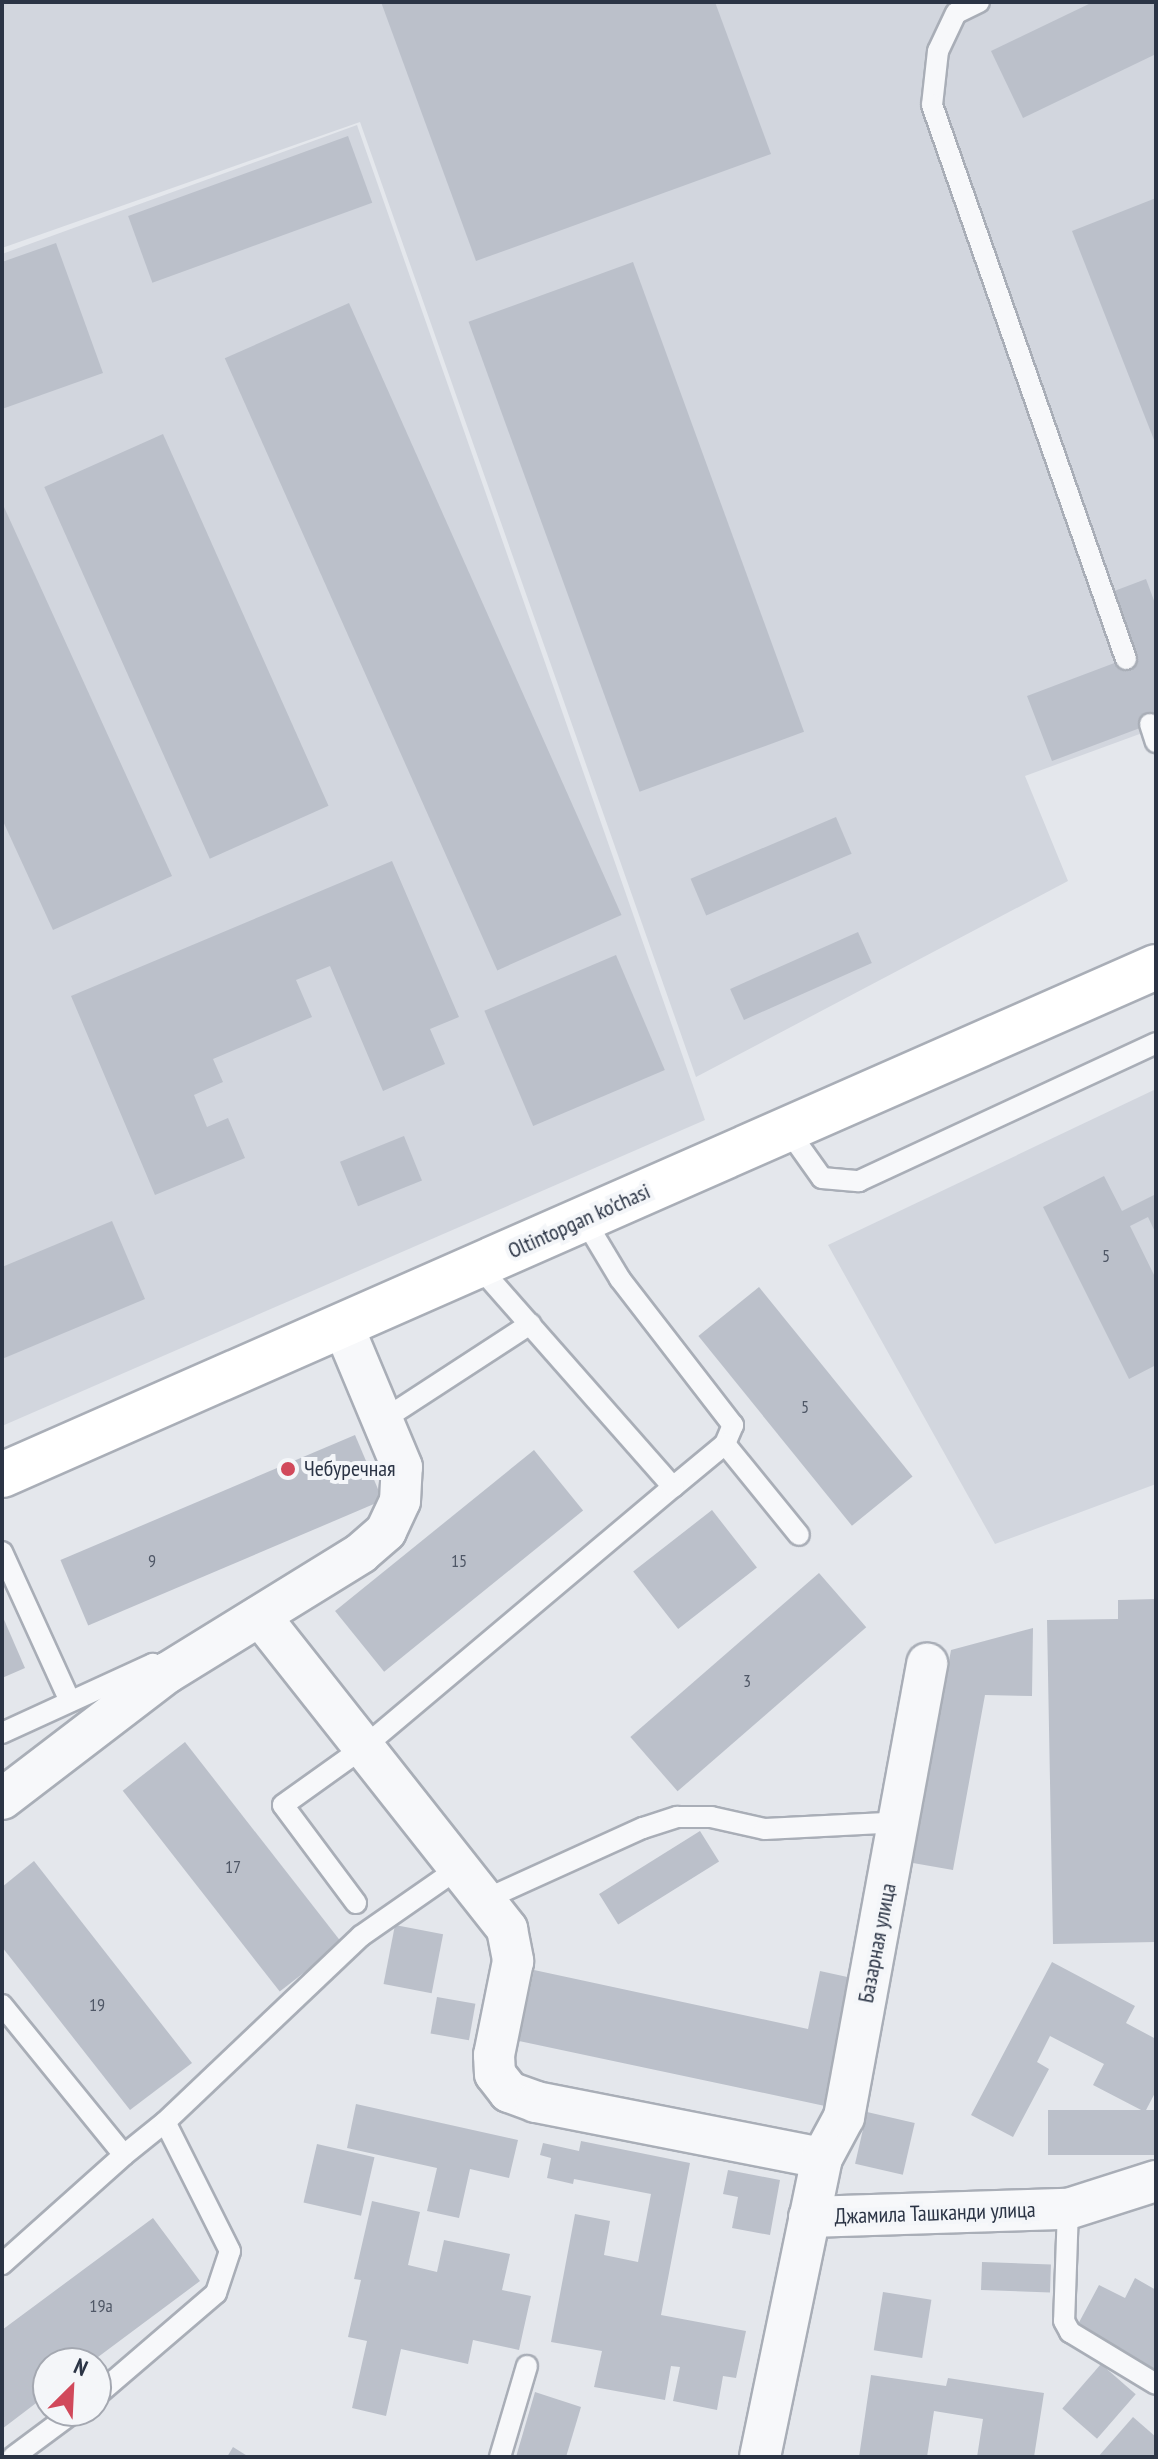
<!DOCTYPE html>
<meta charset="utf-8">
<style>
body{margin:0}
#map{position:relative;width:1158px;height:2459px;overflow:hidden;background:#e4e7ec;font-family:"PT Sans Narrow",sans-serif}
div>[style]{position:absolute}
.built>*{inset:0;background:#d2d6de}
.building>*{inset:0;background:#bbc0ca;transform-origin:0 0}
.roads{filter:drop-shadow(2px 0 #a9aeb7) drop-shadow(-2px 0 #a9aeb7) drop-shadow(0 2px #a9aeb7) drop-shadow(0 -2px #a9aeb7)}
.lane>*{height:20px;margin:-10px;padding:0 10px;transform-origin:10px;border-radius:10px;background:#f7f8fa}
.street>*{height:40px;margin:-20px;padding:0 20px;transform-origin:20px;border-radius:20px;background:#f7f8fa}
.secondary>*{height:44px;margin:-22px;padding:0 22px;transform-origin:22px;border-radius:22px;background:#fff}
.dots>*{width:22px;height:22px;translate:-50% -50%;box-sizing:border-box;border:4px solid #f4f6f9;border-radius:50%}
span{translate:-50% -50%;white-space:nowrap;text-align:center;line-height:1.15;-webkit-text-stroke:8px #f4f6f9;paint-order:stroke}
.number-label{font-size:18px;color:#4f5766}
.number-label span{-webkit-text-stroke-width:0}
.street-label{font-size:22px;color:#2b3445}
.poi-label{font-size:22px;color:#2b3445}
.left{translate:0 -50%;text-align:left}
.frame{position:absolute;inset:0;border:4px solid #2b3445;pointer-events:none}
.north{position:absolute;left:32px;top:2347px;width:80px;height:80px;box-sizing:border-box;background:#f4f6f9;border:2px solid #a4a8b1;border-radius:50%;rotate:24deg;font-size:22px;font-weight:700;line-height:32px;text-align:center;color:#2b3445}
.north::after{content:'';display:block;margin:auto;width:28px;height:36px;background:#d1495b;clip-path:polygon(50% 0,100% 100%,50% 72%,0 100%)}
</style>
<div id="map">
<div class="built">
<i style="clip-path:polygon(2px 2px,1156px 2px,1156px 728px,1025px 776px,1068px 881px,696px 1077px,360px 122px,2px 248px)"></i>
<i style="clip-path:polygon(357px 125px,705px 1120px,2px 1426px,2px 254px)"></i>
<i style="clip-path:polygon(1156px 1089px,1156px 1484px,995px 1544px,828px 1245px)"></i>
</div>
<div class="building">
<i style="clip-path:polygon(381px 2px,715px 2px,771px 154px,476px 261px)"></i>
<i style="clip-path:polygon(1093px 2px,1156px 2px,1156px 54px,1023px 118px,991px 51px)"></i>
<i style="left:348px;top:136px;width:71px;height:234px;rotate:70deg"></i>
<i style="clip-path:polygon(1156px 198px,1156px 445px,1072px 231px)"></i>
<i style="clip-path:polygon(56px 243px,103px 373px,2px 409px,2px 262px)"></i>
<i style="left:633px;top:262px;width:500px;height:175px;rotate:70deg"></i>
<i style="left:349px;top:303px;width:670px;height:136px;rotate:66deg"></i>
<i style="left:163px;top:434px;width:407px;height:130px;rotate:66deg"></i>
<i style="clip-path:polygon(4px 507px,172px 876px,53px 930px,2px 819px)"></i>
<i style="clip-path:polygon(1146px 579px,1156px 606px,1156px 722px,1052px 761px,1027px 696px,1133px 656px,1109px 593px)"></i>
<i style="left:836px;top:817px;width:40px;height:158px;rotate:67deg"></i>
<i style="clip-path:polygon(392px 861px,459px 1017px,430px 1029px,445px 1064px,383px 1091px,330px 966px,296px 980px,312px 1017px,213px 1059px,223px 1082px,194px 1095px,207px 1127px,228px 1118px,245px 1158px,155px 1195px,71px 996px)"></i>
<i style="left:858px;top:932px;width:34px;height:140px;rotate:66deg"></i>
<i style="left:616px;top:955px;width:125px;height:143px;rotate:67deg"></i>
<i style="left:404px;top:1136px;width:48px;height:69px;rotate:68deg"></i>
<i style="clip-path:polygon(1104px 1176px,1122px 1211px,1156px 1194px,1156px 1234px,1148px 1217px,1130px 1226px,1156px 1279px,1156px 1365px,1129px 1379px,1043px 1207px)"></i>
<i style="clip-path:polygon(112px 1221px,145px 1299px,2px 1359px,2px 1267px)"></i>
<i style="left:759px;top:1287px;width:244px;height:78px;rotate:51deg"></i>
<i style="left:355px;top:1435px;width:71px;height:320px;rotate:67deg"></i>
<i style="left:534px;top:1450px;width:78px;height:256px;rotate:51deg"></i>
<i style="left:712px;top:1510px;width:73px;height:100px;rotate:52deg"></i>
<i style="left:819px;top:1573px;width:72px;height:250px;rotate:49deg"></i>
<i style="clip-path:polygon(1156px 1599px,1156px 1942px,1053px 1944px,1047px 1620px,1118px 1619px,1118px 1600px)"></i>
<i style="clip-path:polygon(2px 1615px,25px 1668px,2px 1678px)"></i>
<i style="clip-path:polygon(1033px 1628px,1032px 1696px,985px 1695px,953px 1870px,913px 1863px,951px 1650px)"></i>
<i style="left:185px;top:1742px;width:255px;height:79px;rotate:52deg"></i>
<i style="left:700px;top:1831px;width:36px;height:119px;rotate:58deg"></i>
<i style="clip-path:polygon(34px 1861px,192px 2063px,130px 2110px,2px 1947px,2px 1887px)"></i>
<i style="left:395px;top:1925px;width:49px;height:60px;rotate:11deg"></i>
<i style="clip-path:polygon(1052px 1962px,1135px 2006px,1126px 2023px,1156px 2039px,1156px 2091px,1145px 2112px,1093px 2085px,1104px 2064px,1050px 2036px,1037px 2062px,1049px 2069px,1013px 2137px,971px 2115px)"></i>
<i style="clip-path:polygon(534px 1970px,808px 2029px,820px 1971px,852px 1978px,825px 2106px,519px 2041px)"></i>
<i style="left:437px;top:1997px;width:39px;height:37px;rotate:10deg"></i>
<i style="clip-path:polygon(356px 2104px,518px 2140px,509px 2178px,470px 2169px,459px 2218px,427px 2211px,437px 2168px,347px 2148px)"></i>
<i style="left:1156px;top:2110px;width:45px;height:108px;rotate:90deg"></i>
<i style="left:867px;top:2112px;width:49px;height:53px;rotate:13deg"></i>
<i style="clip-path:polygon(581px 2141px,690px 2163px,661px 2315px,746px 2331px,736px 2378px,723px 2376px,717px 2410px,673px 2401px,680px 2367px,671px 2366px,665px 2400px,594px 2387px,602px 2351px,551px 2342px,575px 2214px,610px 2221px,604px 2255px,638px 2262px,651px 2194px,574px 2179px,573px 2184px,547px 2178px,551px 2158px,540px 2155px,543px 2143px,579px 2151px)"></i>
<i style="left:317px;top:2144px;width:59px;height:60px;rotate:13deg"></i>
<i style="clip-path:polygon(728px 2170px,780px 2180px,770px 2235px,732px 2228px,738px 2197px,723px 2194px)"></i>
<i style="clip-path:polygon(372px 2201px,420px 2212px,408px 2265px,437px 2272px,444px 2240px,510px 2254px,502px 2290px,531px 2296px,519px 2350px,473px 2340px,468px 2364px,401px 2349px,386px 2416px,352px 2408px,367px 2341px,348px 2337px,361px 2280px,354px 2279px)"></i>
<i style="clip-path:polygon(153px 2218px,200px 2281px,90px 2363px,48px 2363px,48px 2394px,2px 2429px,2px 2330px)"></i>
<i style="left:982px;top:2262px;width:69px;height:28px;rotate:2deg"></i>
<i style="clip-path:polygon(1135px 2278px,1156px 2290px,1156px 2372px,1076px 2328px,1099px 2285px,1125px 2298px)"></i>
<i style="left:883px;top:2292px;width:49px;height:59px;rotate:9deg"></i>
<i style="left:1101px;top:2364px;width:46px;height:59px;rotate:41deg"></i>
<i style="clip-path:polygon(871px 2375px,946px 2386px,948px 2378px,1044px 2393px,1034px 2457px,977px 2457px,983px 2419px,934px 2411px,927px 2457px,859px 2457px)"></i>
<i style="clip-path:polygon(535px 2392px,581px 2407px,566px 2457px,516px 2457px)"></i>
<i style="clip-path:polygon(1133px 2417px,1156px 2437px,1156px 2457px,1098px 2457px)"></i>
<i style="clip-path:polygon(233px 2447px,249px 2457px,227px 2457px)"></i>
</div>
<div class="roads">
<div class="lane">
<i style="left:979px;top:2px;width:25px;rotate:154deg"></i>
<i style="left:956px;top:13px;width:42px;rotate:115.3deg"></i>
<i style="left:938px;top:51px;width:54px;rotate:96.3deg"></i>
<i style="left:932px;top:105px;width:587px;rotate:70.7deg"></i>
<i style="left:1150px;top:724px;width:19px;rotate:72deg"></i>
<i style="left:787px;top:1129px;width:60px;rotate:54.5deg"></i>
<i style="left:822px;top:1178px;width:37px;rotate:5deg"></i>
<i style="left:859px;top:1181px;width:327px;rotate:-24.9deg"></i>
<i style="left:584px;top:1219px;width:70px;rotate:59deg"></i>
<i style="left:620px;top:1279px;width:185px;rotate:52.3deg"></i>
<i style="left:733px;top:1425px;width:21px;rotate:113deg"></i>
<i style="left:725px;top:1444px;width:67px;rotate:140.4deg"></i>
<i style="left:383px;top:1420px;width:176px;rotate:-33.1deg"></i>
<i style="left:725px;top:1444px;width:117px;rotate:50.9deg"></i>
<i style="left:2px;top:1552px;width:164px;rotate:65.5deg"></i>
<i style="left:2px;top:1733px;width:166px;rotate:-24.6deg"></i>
<i style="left:153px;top:1664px;width:9px;rotate:32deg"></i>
<i style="left:484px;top:1900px;width:175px;rotate:-24.4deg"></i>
<i style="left:643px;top:1828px;width:36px;rotate:-18deg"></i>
<i style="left:677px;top:1817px;width:34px"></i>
<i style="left:711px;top:1817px;width:55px;rotate:12.5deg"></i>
<i style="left:765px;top:1829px;width:136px;rotate:-2.9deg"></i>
<i style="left:356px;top:1903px;width:122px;rotate:-126.7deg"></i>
<i style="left:283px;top:1805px;width:100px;rotate:-35.6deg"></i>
<i style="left:364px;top:1747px;width:404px;rotate:-40.1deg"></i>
<i style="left:673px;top:1487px;width:295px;rotate:-131.4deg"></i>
<i style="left:2px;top:2005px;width:193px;rotate:50.9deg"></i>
<i style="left:124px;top:2155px;width:164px;rotate:138.2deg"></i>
<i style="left:124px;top:2155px;width:53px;rotate:-38.8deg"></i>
<i style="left:165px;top:2122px;width:270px;rotate:-43.5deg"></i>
<i style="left:361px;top:1936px;width:119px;rotate:-34.8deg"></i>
<i style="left:1068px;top:2209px;width:112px;rotate:92deg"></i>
<i style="left:1064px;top:2321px;width:13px;rotate:61deg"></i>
<i style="left:1070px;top:2332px;width:100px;rotate:31.2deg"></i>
<i style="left:96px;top:2396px;width:158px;rotate:-40.6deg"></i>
<i style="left:216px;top:2293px;width:44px;rotate:-71.6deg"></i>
<i style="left:230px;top:2251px;width:144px;rotate:-116.7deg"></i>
<i style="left:13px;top:2457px;width:77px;rotate:-36.6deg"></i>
<i style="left:500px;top:2457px;width:95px;rotate:-73.5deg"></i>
</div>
<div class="street">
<i style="left:260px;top:1616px;width:399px;rotate:51.7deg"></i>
<i style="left:507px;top:1929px;width:33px;rotate:79deg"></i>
<i style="left:513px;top:1961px;width:96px;rotate:101.4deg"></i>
<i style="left:494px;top:2055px;width:19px;rotate:87deg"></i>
<i style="left:495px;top:2074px;width:23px;rotate:52deg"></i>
<i style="left:509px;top:2092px;width:29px;rotate:20deg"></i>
<i style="left:536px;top:2102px;width:291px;rotate:11.1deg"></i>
<i style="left:2px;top:1799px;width:208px;rotate:-37.4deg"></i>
<i style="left:167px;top:1673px;width:228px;rotate:-31.7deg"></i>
<i style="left:361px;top:1553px;width:33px;rotate:-41deg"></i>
<i style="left:386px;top:1531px;width:33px;rotate:-65deg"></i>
<i style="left:400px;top:1501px;width:34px;rotate:-87deg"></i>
<i style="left:402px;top:1467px;width:153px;rotate:-112.7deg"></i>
<i style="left:809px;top:2217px;width:259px;rotate:-1.8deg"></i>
<i style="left:1068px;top:2209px;width:92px;rotate:-17.7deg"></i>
<i style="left:760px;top:2457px;width:305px;rotate:-78.3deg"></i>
<i style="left:822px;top:2158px;width:47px;rotate:-61.8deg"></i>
<i style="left:844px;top:2117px;width:461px;rotate:-79.6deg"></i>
</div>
<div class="secondary">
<i style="left:2px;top:1475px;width:1261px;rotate:-23.76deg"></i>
</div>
</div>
<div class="dots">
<i style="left:288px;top:1469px;background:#d1495b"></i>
</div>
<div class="number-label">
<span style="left:1106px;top:1256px">5</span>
<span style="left:805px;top:1407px">5</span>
<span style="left:152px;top:1561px">9</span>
<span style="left:459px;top:1561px">15</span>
<span style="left:747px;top:1681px">3</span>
<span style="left:233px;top:1867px">17</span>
<span style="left:97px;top:2005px">19</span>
<span style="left:101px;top:2306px">19а</span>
</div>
<div class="street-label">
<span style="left:579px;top:1221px;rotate:-24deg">Oltintopgan ko'chasi</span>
<span style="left:877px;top:1943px;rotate:-79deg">Базарная улица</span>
<span style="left:935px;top:2213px;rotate:-2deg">Джамила Ташканди улица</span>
</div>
<div class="poi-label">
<span class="left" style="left:304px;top:1469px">Чебуречная</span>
</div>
<div class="frame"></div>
<div class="north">N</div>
</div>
